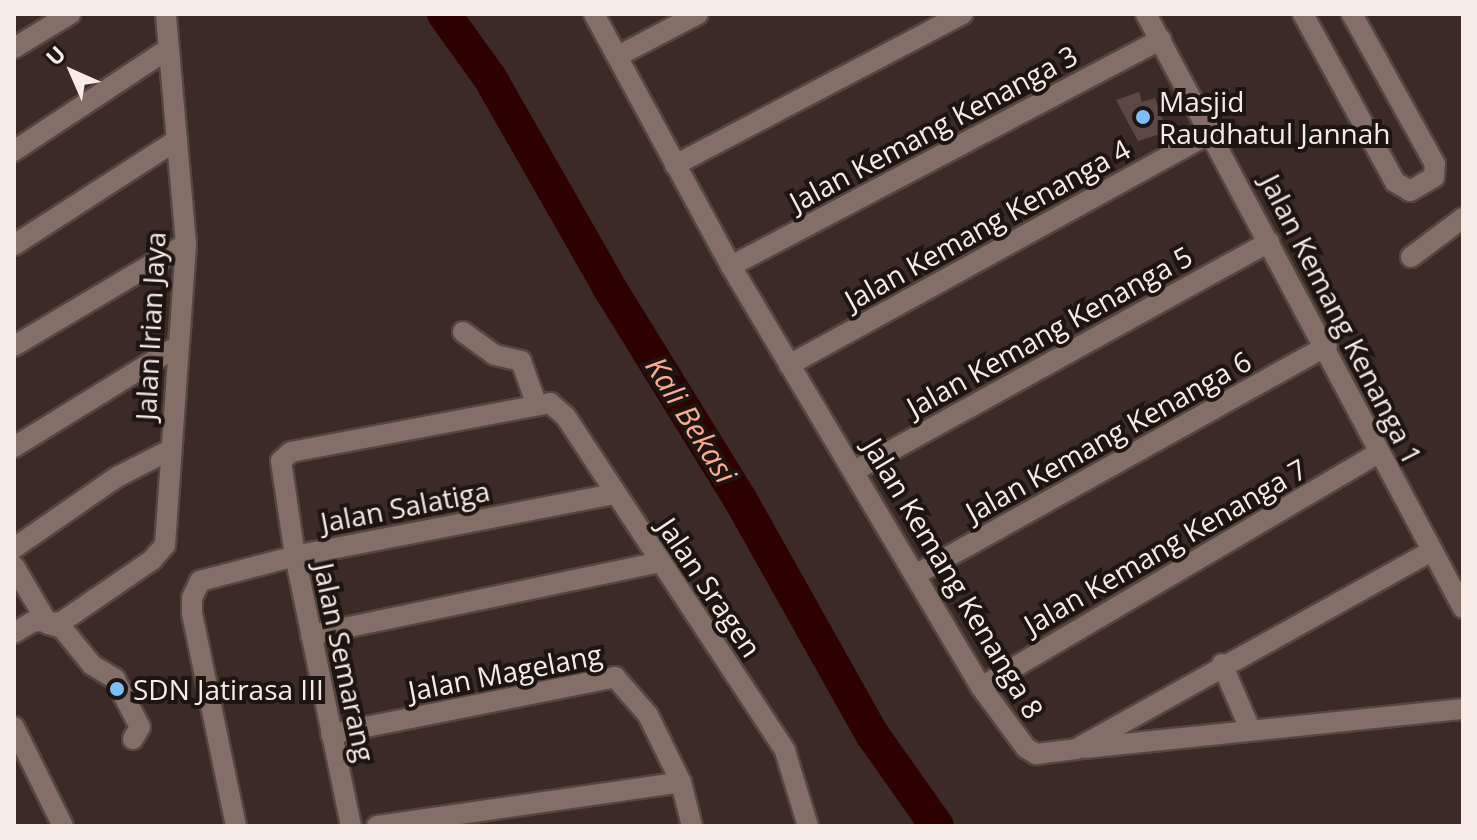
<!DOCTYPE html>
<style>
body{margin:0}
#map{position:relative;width:1477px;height:840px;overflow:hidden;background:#3b2a25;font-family:"Open Sans",sans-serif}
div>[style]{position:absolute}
.river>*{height:34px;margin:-17px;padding:0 17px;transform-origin:17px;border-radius:17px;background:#2d0100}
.building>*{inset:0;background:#5b4842}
.roads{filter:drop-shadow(2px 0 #554642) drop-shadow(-2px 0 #554642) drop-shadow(0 2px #554642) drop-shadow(0 -2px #554642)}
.minor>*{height:20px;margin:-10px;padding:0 10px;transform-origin:10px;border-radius:10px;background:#836e68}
.dots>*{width:22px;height:22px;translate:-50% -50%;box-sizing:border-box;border:4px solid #1d1512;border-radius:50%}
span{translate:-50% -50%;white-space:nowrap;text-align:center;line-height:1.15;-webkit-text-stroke:8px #1d1512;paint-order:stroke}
.poi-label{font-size:28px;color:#f7ebe7}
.left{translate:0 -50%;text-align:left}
.street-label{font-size:28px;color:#f7ebe7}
.water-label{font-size:30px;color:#fea991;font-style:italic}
.frame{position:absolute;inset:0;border:16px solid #f7ebe7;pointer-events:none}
.north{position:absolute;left:32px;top:32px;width:80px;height:80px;-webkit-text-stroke:6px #1d1512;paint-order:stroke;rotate:315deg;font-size:22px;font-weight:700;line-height:32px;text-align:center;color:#f7ebe7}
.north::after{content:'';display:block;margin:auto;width:28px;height:36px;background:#f7ebe7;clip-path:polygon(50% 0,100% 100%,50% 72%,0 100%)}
</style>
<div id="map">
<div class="river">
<i style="left:444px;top:14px;width:79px;rotate:54.3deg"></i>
<i style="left:490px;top:78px;width:241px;rotate:60.3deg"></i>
<i style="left:609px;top:287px;width:249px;rotate:58.3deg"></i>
<i style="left:740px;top:499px;width:270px;rotate:60.7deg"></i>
<i style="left:872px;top:734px;width:113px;rotate:54.8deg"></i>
</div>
<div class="building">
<i style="clip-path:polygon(1139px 92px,1142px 102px,1155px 98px,1167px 132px,1138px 141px,1116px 100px)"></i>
</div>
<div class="roads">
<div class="minor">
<i style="left:594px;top:14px;width:287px;rotate:61.5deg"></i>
<i style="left:731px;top:266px;width:490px;rotate:59.3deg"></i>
<i style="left:981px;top:687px;width:76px;rotate:53.6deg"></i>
<i style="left:1026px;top:748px;width:12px;rotate:31deg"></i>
<i style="left:1036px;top:754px;width:40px;rotate:-7.1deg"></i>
<i style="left:1076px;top:749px;width:407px;rotate:-29.1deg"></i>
<i style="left:1146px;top:14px;width:673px;rotate:61.91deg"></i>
<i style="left:1303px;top:14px;width:192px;rotate:61.3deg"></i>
<i style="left:1395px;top:182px;width:17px;rotate:31deg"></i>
<i style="left:1410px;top:191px;width:28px;rotate:-30deg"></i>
<i style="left:1434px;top:177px;width:13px;rotate:-86deg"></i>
<i style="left:1435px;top:164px;width:171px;rotate:-119deg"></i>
<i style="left:14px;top:48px;width:66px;rotate:-31.3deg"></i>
<i style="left:618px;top:56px;width:90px;rotate:-27.7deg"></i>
<i style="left:14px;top:151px;width:185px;rotate:-33.5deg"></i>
<i style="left:675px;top:165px;width:325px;rotate:-27.7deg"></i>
<i style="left:14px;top:245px;width:194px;rotate:-32.8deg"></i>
<i style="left:1411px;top:257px;width:65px;rotate:-36.9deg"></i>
<i style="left:731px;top:266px;width:486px;rotate:-27.8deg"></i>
<i style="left:463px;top:332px;width:39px;rotate:36deg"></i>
<i style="left:495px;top:355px;width:27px;rotate:13deg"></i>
<i style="left:521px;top:361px;width:45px;rotate:70.3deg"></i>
<i style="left:14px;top:346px;width:200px;rotate:-30.7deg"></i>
<i style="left:789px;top:365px;width:484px;rotate:-28.8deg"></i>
<i style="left:14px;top:447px;width:190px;rotate:-31.7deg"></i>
<i style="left:856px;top:470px;width:472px;rotate:-28.9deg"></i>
<i style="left:14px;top:548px;width:125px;rotate:-34.6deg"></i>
<i style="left:117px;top:477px;width:59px;rotate:-27deg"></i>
<i style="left:14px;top:566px;width:67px;rotate:59.6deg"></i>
<i style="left:48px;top:624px;width:15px;rotate:16deg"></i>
<i style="left:62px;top:628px;width:48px;rotate:51deg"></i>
<i style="left:92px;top:665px;width:27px;rotate:31deg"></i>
<i style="left:115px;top:679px;width:54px;rotate:62.5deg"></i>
<i style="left:140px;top:727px;width:14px;rotate:120deg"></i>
<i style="left:917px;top:574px;width:469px;rotate:-29.1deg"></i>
<i style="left:14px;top:633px;width:23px;rotate:-31deg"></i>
<i style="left:34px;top:621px;width:26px;rotate:4deg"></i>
<i style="left:60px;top:623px;width:112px;rotate:-34.4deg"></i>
<i style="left:152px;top:560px;width:20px;rotate:-49deg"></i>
<i style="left:165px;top:545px;width:302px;rotate:-86deg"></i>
<i style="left:186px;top:244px;width:231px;rotate:-95deg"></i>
<i style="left:311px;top:635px;width:353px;rotate:-11.8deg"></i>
<i style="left:1222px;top:664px;width:71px;rotate:66.7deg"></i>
<i style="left:981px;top:687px;width:462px;rotate:-30.5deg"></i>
<i style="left:14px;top:727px;width:110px;rotate:63.7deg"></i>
<i style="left:331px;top:734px;width:290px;rotate:-11.3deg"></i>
<i style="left:615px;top:677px;width:50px;rotate:49deg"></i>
<i style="left:648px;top:715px;width:75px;rotate:63.8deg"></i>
<i style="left:681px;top:782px;width:45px;rotate:76deg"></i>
<i style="left:1085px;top:748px;width:380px;rotate:-5.9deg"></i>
<i style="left:236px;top:826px;width:217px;rotate:-101.7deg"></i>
<i style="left:192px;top:613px;width:15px;rotate:-90deg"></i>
<i style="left:192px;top:598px;width:19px;rotate:-65deg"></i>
<i style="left:200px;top:581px;width:98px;rotate:-14.7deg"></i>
<i style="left:295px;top:556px;width:326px;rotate:-11deg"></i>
<i style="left:351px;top:826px;width:276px;rotate:-101.7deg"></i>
<i style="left:295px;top:556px;width:96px;rotate:-98.4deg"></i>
<i style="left:281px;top:461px;width:13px;rotate:-42deg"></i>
<i style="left:291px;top:452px;width:264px;rotate:-10.7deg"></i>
<i style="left:550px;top:403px;width:21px;rotate:41deg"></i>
<i style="left:566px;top:417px;width:399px;rotate:56.7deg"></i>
<i style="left:785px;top:751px;width:78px;rotate:73deg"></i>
<i style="left:377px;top:826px;width:307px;rotate:-8.2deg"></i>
</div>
</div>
<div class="dots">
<i style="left:1143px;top:117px;background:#7cbef9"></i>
<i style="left:117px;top:689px;background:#7cbef9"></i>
</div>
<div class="poi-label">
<span class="left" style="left:1159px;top:117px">Masjid<br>Raudhatul Jannah</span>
<span class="left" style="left:133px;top:689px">SDN Jatirasa III</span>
</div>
<div class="street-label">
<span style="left:933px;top:128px;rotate:-28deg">Jalan Kemang Kenanga 3</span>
<span style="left:987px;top:224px;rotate:-29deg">Jalan Kemang Kenanga 4</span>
<span style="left:1342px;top:319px;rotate:63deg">Jalan Kemang Kenanga 1</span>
<span style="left:150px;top:326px;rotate:-87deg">Jalan Irian Jaya</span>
<span style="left:1049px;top:331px;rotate:-29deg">Jalan Kemang Kenanga 5</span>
<span style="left:1108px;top:436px;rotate:-29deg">Jalan Kemang Kenanga 6</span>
<span style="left:405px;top:506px;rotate:-11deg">Jalan Salatiga</span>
<span style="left:1165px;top:546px;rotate:-30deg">Jalan Kemang Kenanga 7</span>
<span style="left:954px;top:578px;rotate:59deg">Jalan Kemang Kenanga 8</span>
<span style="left:710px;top:587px;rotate:56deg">Jalan Sragen</span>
<span style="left:345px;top:662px;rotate:78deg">Jalan Semarang</span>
<span style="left:505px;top:672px;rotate:-11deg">Jalan Magelang</span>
</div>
<div class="water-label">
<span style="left:691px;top:420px;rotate:58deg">Kali Bekasi</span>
</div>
<div class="frame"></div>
<div class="north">U</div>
</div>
